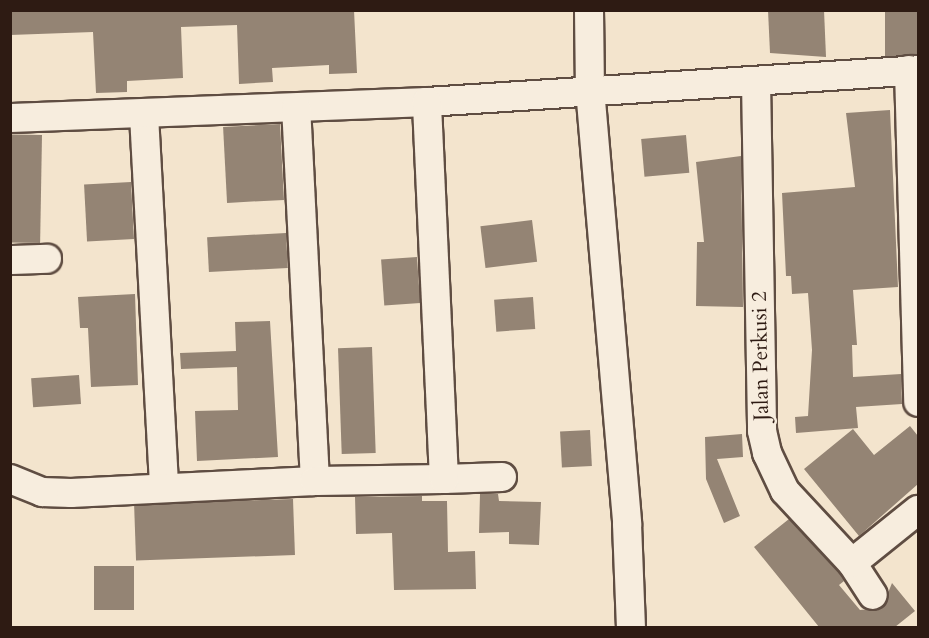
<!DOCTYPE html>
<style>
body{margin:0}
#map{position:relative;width:929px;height:638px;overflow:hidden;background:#f3e4cd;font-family:Cardo,serif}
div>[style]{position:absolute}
.building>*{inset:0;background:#948474;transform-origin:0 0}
.roads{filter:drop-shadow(2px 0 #5f4d42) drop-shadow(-2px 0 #5f4d42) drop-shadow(0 2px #5f4d42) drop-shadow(0 -2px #5f4d42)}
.minor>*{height:28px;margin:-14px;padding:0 14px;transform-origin:14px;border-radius:14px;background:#f7edde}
span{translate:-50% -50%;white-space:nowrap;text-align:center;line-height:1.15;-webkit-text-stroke:5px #f7edde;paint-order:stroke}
.street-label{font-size:21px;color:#2e1b13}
.frame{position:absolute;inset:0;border:12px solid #2e1b13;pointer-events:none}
</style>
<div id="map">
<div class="building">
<i style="clip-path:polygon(10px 10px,354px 10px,357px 73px,329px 74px,329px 65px,272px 68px,273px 82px,239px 84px,237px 25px,181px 27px,183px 78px,127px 81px,127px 92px,96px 93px,93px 32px,10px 35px)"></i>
<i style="clip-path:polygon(768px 10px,824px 10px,826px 57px,770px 53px)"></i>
<i style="left:885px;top:10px;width:33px;height:46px"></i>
<i style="clip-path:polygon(890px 110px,898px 287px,853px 290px,857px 345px,852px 345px,853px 377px,901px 374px,902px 404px,856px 407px,858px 428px,796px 433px,795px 417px,808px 416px,812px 350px,808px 293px,792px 294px,791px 276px,786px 276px,782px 193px,855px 187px,846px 113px)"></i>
<i style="left:280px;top:124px;width:76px;height:57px;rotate:87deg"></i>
<i style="left:42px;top:135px;width:108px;height:30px;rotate:91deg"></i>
<i style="left:686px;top:135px;width:38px;height:45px;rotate:85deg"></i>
<i style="clip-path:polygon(741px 156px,743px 307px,696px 306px,697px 242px,704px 242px,696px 162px)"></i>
<i style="left:131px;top:182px;width:57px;height:47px;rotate:87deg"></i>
<i style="left:532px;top:220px;width:42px;height:52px;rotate:83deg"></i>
<i style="left:286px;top:233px;width:35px;height:79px;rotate:87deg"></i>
<i style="left:417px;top:257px;width:46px;height:36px;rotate:86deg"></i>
<i style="clip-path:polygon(135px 294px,138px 385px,91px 387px,88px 328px,80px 328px,78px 297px)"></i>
<i style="left:533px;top:297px;width:32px;height:39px;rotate:86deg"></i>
<i style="clip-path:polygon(270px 321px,278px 457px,197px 461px,195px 411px,238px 410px,237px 367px,181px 369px,180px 353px,236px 351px,235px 322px)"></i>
<i style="left:372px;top:347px;width:106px;height:34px;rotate:88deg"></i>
<i style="left:79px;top:375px;width:29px;height:48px;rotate:86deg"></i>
<i style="clip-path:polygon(910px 426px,918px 436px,918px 484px,859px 536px,804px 469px,853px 429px,874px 455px)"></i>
<i style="left:590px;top:430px;width:36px;height:30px;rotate:87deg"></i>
<i style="clip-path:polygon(742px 434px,743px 457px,717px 459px,740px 516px,724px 523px,706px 479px,705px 437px)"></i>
<i style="clip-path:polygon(480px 494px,498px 494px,499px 501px,541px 502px,539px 545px,509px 544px,509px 532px,479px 533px)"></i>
<i style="clip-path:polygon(422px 496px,422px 501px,447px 501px,448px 552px,475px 551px,476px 589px,394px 590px,392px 533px,356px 534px,355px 497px)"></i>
<i style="left:293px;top:499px;width:56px;height:159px;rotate:88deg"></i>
<i style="clip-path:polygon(789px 519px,839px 573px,844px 581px,839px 585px,860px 610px,882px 608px,892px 583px,915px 611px,895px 627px,819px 627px,754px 547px)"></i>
<i style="left:134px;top:566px;width:44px;height:40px;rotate:90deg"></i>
</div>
<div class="roads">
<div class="minor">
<i style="left:589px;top:10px;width:79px;rotate:89.3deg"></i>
<i style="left:590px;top:89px;width:437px;rotate:85.1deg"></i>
<i style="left:627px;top:524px;width:104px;rotate:87.8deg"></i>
<i style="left:909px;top:70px;width:332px;rotate:88.4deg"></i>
<i style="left:756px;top:81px;width:350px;rotate:89deg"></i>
<i style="left:762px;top:431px;width:23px;rotate:77deg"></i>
<i style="left:767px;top:453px;width:42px;rotate:64.7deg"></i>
<i style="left:785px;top:491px;width:98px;rotate:47.1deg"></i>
<i style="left:852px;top:563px;width:38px;rotate:57deg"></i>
<i style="left:144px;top:115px;width:373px;rotate:86.9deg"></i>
<i style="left:10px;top:118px;width:417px;rotate:-2.2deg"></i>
<i style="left:427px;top:102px;width:492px;rotate:-3.7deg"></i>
<i style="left:10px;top:260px;width:37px;rotate:-2deg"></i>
<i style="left:10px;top:479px;width:35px;rotate:22deg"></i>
<i style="left:42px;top:492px;width:29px;rotate:2deg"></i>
<i style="left:71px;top:493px;width:244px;rotate:-2.8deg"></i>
<i style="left:315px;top:481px;width:373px;rotate:-92.9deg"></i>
<i style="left:444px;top:479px;width:58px;rotate:-2deg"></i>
<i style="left:315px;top:481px;width:129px;rotate:-0.9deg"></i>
<i style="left:444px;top:479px;width:377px;rotate:-92.6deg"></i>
<i style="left:852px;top:563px;width:85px;rotate:-38.8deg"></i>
</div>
</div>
<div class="street-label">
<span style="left:761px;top:356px;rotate:-91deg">Jalan Perkusi 2</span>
</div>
<div class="frame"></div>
</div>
